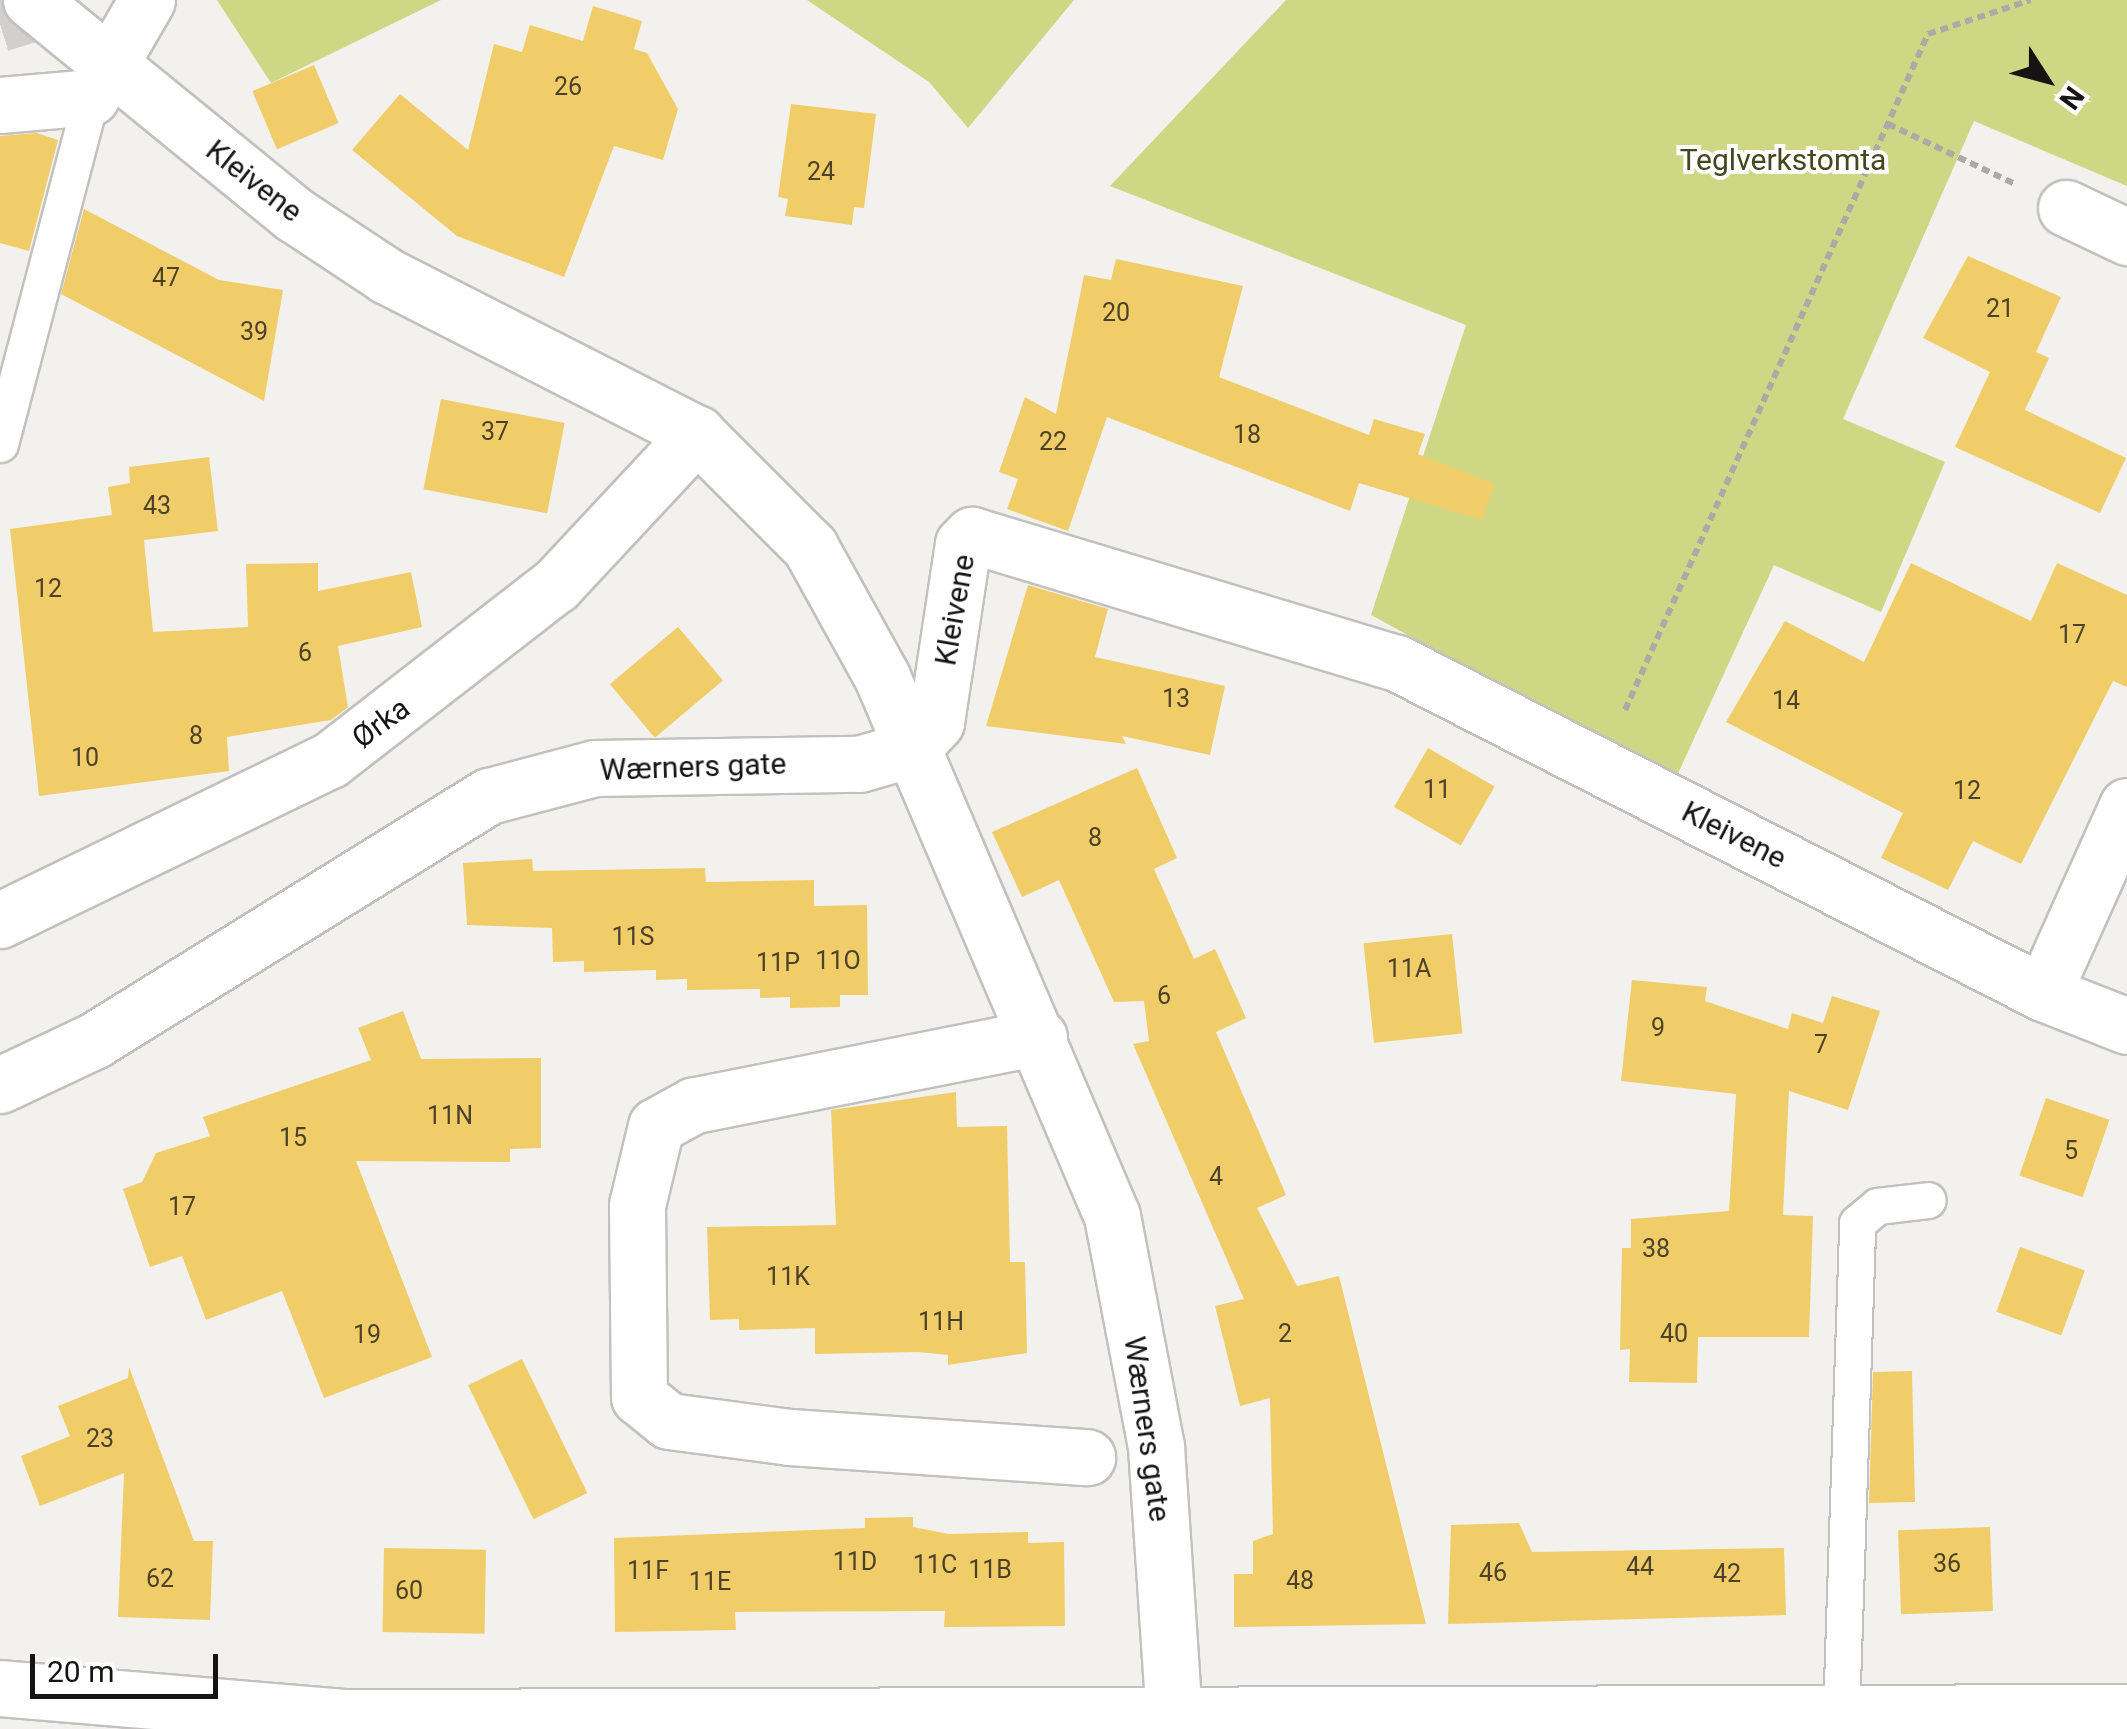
<!DOCTYPE html>
<meta charset="utf-8">
<style>
body{margin:0}
#map{position:relative;width:2127px;height:1729px;overflow:hidden;background:#f2f1ed;font-family:Roboto,sans-serif}
div>[style]{position:absolute}
.green>*{inset:0;background:#cdd784}
.building>*{inset:0;background:#f1cd6a;transform-origin:0 0}
.highway-tunnel>*{height:55px;margin-top:-27.5px;transform-origin:0;background:repeating-linear-gradient(90deg,#d1d0cc 0 55px,transparent 0 83px)}
.path>*{height:6px;margin-top:-3px;transform-origin:0;background:repeating-linear-gradient(90deg,#abaaa7 0 8px,transparent 0 13px)}
.roads{filter:drop-shadow(2px 0 #c2c1bd) drop-shadow(-2px 0 #c2c1bd) drop-shadow(0 2px #c2c1bd) drop-shadow(0 -2px #c2c1bd)}
.lane>*{height:35px;margin:-17.5px;padding:0 17.5px;transform-origin:17.5px;border-radius:17.5px;background:#fff}
.street>*{height:55px;margin:-27.5px;padding:0 27.5px;transform-origin:27.5px;border-radius:27.5px;background:#fff}
span{translate:-50% -50%;white-space:nowrap;text-align:center;line-height:1.15;-webkit-text-stroke:8px #fff;paint-order:stroke}
.number-label{font-size:25px;color:#4c4229}
.number-label span{-webkit-text-stroke-width:0}
.park-label{font-size:30px;color:#43481e}
.street-label{font-size:30px;color:#151413}
.north{position:absolute;left:1997px;top:30px;width:100px;height:100px;-webkit-text-stroke:8px #fff;paint-order:stroke;rotate:126deg;font-size:28px;font-weight:700;line-height:40px;text-align:center;color:#151413}
.north::after{content:'';display:block;margin:auto;width:35px;height:45px;background:#151413;clip-path:polygon(50% 0,100% 100%,50% 72%,0 100%)}
.scale{position:absolute;left:30px;top:1654px;width:188px;height:45px;box-sizing:border-box;border:5px solid #151413;border-top:0;padding-left:12px;font-size:30px;line-height:35px;white-space:nowrap;color:#151413;-webkit-text-stroke:8px #fff;paint-order:stroke}
</style>
<div id="map">
<div class="green">
<i style="clip-path:polygon(217px 0,441px 0,271px 83px)"></i>
<i style="clip-path:polygon(807px 0,1074px 0,968px 128px,929px 82px)"></i>
<i style="clip-path:polygon(1286px 0,2127px 0,2127px 186px,1974px 121px,1843px 419px,1945px 462px,1881px 612px,1774px 565px,1675px 780px,1371px 615px,1466px 325px,1110px 186px)"></i>
</div>
<div class="building">
<i style="clip-path:polygon(593px 6px,642px 21px,634px 49px,647px 53px,678px 109px,663px 160px,614px 146px,564px 277px,457px 236px,352px 150px,400px 94px,468px 150px,494px 44px,522px 52px,530px 25px,583px 41px)"></i>
<i style="left:314px;top:65px;width:63px;height:67px;rotate:67deg"></i>
<i style="clip-path:polygon(791px 104px,876px 114px,864px 208px,854px 207px,852px 225px,785px 216px,788px 199px,778px 197px)"></i>
<i style="clip-path:polygon(37px 133px,58px 140px,29px 251px,0 243px,0 136px)"></i>
<i style="clip-path:polygon(84px 209px,219px 280px,283px 290px,264px 401px,61px 294px)"></i>
<i style="clip-path:polygon(1968px 256px,2061px 297px,2036px 352px,2049px 358px,2025px 410px,2126px 458px,2100px 513px,1955px 447px,1990px 372px,1923px 338px)"></i>
<i style="clip-path:polygon(1116px 259px,1243px 286px,1219px 377px,1369px 435px,1374px 419px,1425px 434px,1418px 454px,1495px 484px,1482px 520px,1359px 483px,1350px 511px,1107px 417px,1068px 531px,1007px 509px,1018px 479px,999px 472px,1025px 397px,1056px 414px,1084px 275px,1111px 280px)"></i>
<i style="left:441px;top:399px;width:126px;height:92px;rotate:11deg"></i>
<i style="clip-path:polygon(209px 457px,218px 531px,144px 540px,153px 632px,248px 627px,246px 564px,318px 563px,318px 591px,411px 572px,422px 627px,338px 646px,348px 707px,331px 720px,227px 737px,229px 771px,39px 796px,10px 529px,112px 515px,108px 487px,130px 483px,129px 467px)"></i>
<i style="clip-path:polygon(1911px 563px,2031px 621px,2057px 563px,2127px 595px,2127px 687px,2113px 681px,2021px 864px,1973px 841px,1948px 890px,1881px 858px,1903px 813px,1726px 722px,1785px 621px,1864px 662px)"></i>
<i style="clip-path:polygon(1028px 585px,1108px 609px,1095px 657px,1225px 686px,1210px 755px,1122px 736px,1126px 744px,986px 726px)"></i>
<i style="left:678px;top:627px;width:70px;height:89px;rotate:50deg"></i>
<i style="left:1428px;top:748px;width:77px;height:68px;rotate:30deg"></i>
<i style="clip-path:polygon(1137px 768px,1177px 858px,1154px 869px,1194px 959px,1215px 949px,1246px 1018px,1216px 1032px,1286px 1195px,1257px 1208px,1297px 1286px,1339px 1276px,1426px 1624px,1234px 1627px,1234px 1574px,1253px 1574px,1253px 1541px,1273px 1534px,1270px 1398px,1240px 1406px,1215px 1306px,1244px 1299px,1133px 1044px,1149px 1041px,1144px 1001px,1114px 1002px,1059px 880px,1022px 897px,992px 832px)"></i>
<i style="clip-path:polygon(532px 859px,533px 871px,705px 868px,706px 882px,814px 880px,814px 906px,867px 905px,868px 995px,840px 995px,840px 1007px,790px 1008px,790px 997px,760px 998px,760px 989px,687px 990px,687px 979px,656px 980px,656px 970px,584px 972px,584px 961px,553px 962px,552px 928px,467px 925px,463px 863px)"></i>
<i style="left:1452px;top:934px;width:100px;height:89px;rotate:84deg"></i>
<i style="clip-path:polygon(1632px 980px,1707px 987px,1705px 1001px,1788px 1029px,1792px 1013px,1823px 1023px,1832px 996px,1880px 1011px,1848px 1110px,1789px 1091px,1783px 1215px,1813px 1216px,1809px 1337px,1698px 1337px,1697px 1383px,1629px 1382px,1630px 1349px,1620px 1350px,1622px 1248px,1631px 1248px,1631px 1219px,1729px 1211px,1736px 1094px,1621px 1081px)"></i>
<i style="clip-path:polygon(403px 1011px,421px 1059px,541px 1058px,541px 1148px,510px 1149px,510px 1162px,356px 1161px,432px 1357px,324px 1398px,282px 1291px,206px 1320px,182px 1256px,150px 1267px,123px 1189px,142px 1182px,156px 1153px,210px 1136px,203px 1117px,371px 1060px,358px 1028px)"></i>
<i style="clip-path:polygon(956px 1092px,957px 1127px,1007px 1126px,1010px 1262px,1025px 1262px,1027px 1353px,948px 1365px,948px 1355px,918px 1352px,815px 1354px,815px 1328px,739px 1330px,739px 1319px,710px 1320px,707px 1227px,836px 1225px,831px 1110px)"></i>
<i style="left:2046px;top:1098px;width:67px;height:82px;rotate:19deg"></i>
<i style="left:2020px;top:1247px;width:69px;height:69px;rotate:20deg"></i>
<i style="left:522px;top:1359px;width:149px;height:60px;rotate:64deg"></i>
<i style="clip-path:polygon(129px 1367px,194px 1541px,213px 1541px,210px 1620px,118px 1617px,124px 1473px,40px 1506px,21px 1456px,70px 1436px,58px 1406px,128px 1378px)"></i>
<i style="clip-path:polygon(1912px 1371px,1915px 1502px,1869px 1503px,1873px 1372px)"></i>
<i style="clip-path:polygon(913px 1517px,913px 1527px,949px 1534px,1028px 1532px,1028px 1543px,1064px 1542px,1065px 1626px,944px 1627px,945px 1611px,735px 1612px,736px 1630px,615px 1632px,614px 1538px,865px 1528px,865px 1518px)"></i>
<i style="clip-path:polygon(1519px 1523px,1532px 1552px,1784px 1548px,1786px 1615px,1448px 1624px,1451px 1525px)"></i>
<i style="left:1990px;top:1527px;width:84px;height:92px;rotate:88deg"></i>
<i style="left:384px;top:1548px;width:102px;height:84px;rotate:1deg"></i>
</div>
<div class="highway-tunnel">
<i style="left:0;top:24px;width:81px;rotate:-17.3deg"></i>
</div>
<div class="path">
<i style="left:1888px;top:124px;width:140px;rotate:25.3deg"></i>
<i style="left:1625px;top:710px;width:741px;rotate:-65.86deg"></i>
<i style="left:1928px;top:34px;width:108px;rotate:-18.3deg"></i>
</div>
<div class="roads">
<div class="lane">
<i style="left:0;top:444px;width:359px;rotate:-75.3deg"></i>
<i style="left:1841px;top:1714px;width:491px;rotate:-88.1deg"></i>
<i style="left:1857px;top:1223px;width:26px;rotate:-40deg"></i>
<i style="left:1877px;top:1206px;width:51px;rotate:-6.7deg"></i>
</div>
<div class="street">
<i style="left:31px;top:0;width:340px;rotate:39.2deg"></i>
<i style="left:295px;top:215px;width:110px;rotate:33.5deg"></i>
<i style="left:387px;top:276px;width:348px;rotate:27deg"></i>
<i style="left:697px;top:434px;width:160px;rotate:45deg"></i>
<i style="left:810px;top:547px;width:149px;rotate:61deg"></i>
<i style="left:882px;top:677px;width:586px;rotate:66.89deg"></i>
<i style="left:1112px;top:1216px;width:235px;rotate:79.2deg"></i>
<i style="left:1156px;top:1447px;width:270px;rotate:86.2deg"></i>
<i style="left:0;top:105px;width:91px;rotate:-5deg"></i>
<i style="left:91px;top:97px;width:112px;rotate:-60deg"></i>
<i style="left:2066px;top:208px;width:68px;rotate:25.4deg"></i>
<i style="left:911px;top:749px;width:37px;rotate:-47deg"></i>
<i style="left:936px;top:722px;width:180px;rotate:-81.4deg"></i>
<i style="left:963px;top:544px;width:13px;rotate:-45deg"></i>
<i style="left:972px;top:535px;width:444px;rotate:16.8deg"></i>
<i style="left:1397px;top:663px;width:725px;rotate:27.06deg"></i>
<i style="left:2043px;top:993px;width:90px;rotate:21.4deg"></i>
<i style="left:0;top:920px;width:367px;rotate:-25.9deg"></i>
<i style="left:330px;top:760px;width:286px;rotate:-37.8deg"></i>
<i style="left:556px;top:585px;width:207px;rotate:-47deg"></i>
<i style="left:2043px;top:993px;width:205px;rotate:-65.8deg"></i>
<i style="left:1039px;top:1037px;width:352px;rotate:168.8deg"></i>
<i style="left:694px;top:1105px;width:43px;rotate:151.1deg"></i>
<i style="left:656px;top:1126px;width:81px;rotate:103.5deg"></i>
<i style="left:637px;top:1205px;width:192px;rotate:89.4deg"></i>
<i style="left:639px;top:1397px;width:38px;rotate:39deg"></i>
<i style="left:669px;top:1421px;width:122px;rotate:7.5deg"></i>
<i style="left:790px;top:1437px;width:298px;rotate:3.9deg"></i>
<i style="left:0;top:1085px;width:105px;rotate:-25.3deg"></i>
<i style="left:95px;top:1040px;width:463px;rotate:-31.8deg"></i>
<i style="left:489px;top:796px;width:110px;rotate:-14.8deg"></i>
<i style="left:595px;top:768px;width:264px;rotate:-0.9deg"></i>
<i style="left:859px;top:764px;width:54px;rotate:-16.1deg"></i>
<i style="left:0;top:1688px;width:347px;rotate:4.8deg"></i>
<i style="left:346px;top:1717px;width:1781px;rotate:-0.16deg"></i>
</div>
</div>
<div class="number-label">
<span style="left:568px;top:87px">26</span>
<span style="left:821px;top:172px">24</span>
<span style="left:166px;top:278px">47</span>
<span style="left:2000px;top:309px">21</span>
<span style="left:1116px;top:313px">20</span>
<span style="left:254px;top:332px">39</span>
<span style="left:495px;top:432px">37</span>
<span style="left:1247px;top:435px">18</span>
<span style="left:1053px;top:442px">22</span>
<span style="left:157px;top:506px">43</span>
<span style="left:48px;top:589px">12</span>
<span style="left:2072px;top:635px">17</span>
<span style="left:305px;top:653px">6</span>
<span style="left:1176px;top:699px">13</span>
<span style="left:1786px;top:701px">14</span>
<span style="left:196px;top:736px">8</span>
<span style="left:85px;top:758px">10</span>
<span style="left:1437px;top:790px">11</span>
<span style="left:1967px;top:791px">12</span>
<span style="left:1095px;top:838px">8</span>
<span style="left:633px;top:937px">11S</span>
<span style="left:838px;top:961px">11O</span>
<span style="left:778px;top:963px">11P</span>
<span style="left:1409px;top:969px">11A</span>
<span style="left:1164px;top:996px">6</span>
<span style="left:1658px;top:1028px">9</span>
<span style="left:1821px;top:1045px">7</span>
<span style="left:450px;top:1116px">11N</span>
<span style="left:293px;top:1138px">15</span>
<span style="left:2071px;top:1151px">5</span>
<span style="left:1216px;top:1177px">4</span>
<span style="left:182px;top:1207px">17</span>
<span style="left:1656px;top:1249px">38</span>
<span style="left:788px;top:1277px">11K</span>
<span style="left:941px;top:1322px">11H</span>
<span style="left:1285px;top:1334px">2</span>
<span style="left:1674px;top:1334px">40</span>
<span style="left:367px;top:1335px">19</span>
<span style="left:100px;top:1439px">23</span>
<span style="left:855px;top:1562px">11D</span>
<span style="left:1947px;top:1564px">36</span>
<span style="left:935px;top:1565px">11C</span>
<span style="left:1640px;top:1567px">44</span>
<span style="left:990px;top:1570px">11B</span>
<span style="left:648px;top:1571px">11F</span>
<span style="left:1493px;top:1573px">46</span>
<span style="left:1727px;top:1574px">42</span>
<span style="left:160px;top:1579px">62</span>
<span style="left:1300px;top:1581px">48</span>
<span style="left:710px;top:1582px">11E</span>
<span style="left:409px;top:1591px">60</span>
</div>
<div class="park-label">
<span style="left:1783px;top:160px">Teglverkstomta</span>
</div>
<div class="street-label">
<span style="left:254px;top:181px;rotate:38deg">Kleivene</span>
<span style="left:955px;top:610px;rotate:-80deg">Kleivene</span>
<span style="left:381px;top:723px;rotate:-36deg">Ørka</span>
<span style="left:693px;top:767px;rotate:-2deg">Wærners gate</span>
<span style="left:1734px;top:835px;rotate:27deg">Kleivene</span>
<span style="left:1147px;top:1429px;rotate:82deg">Wærners gate</span>
</div>
<div class="north">N</div>
<div class="scale">20 m</div>
</div>
